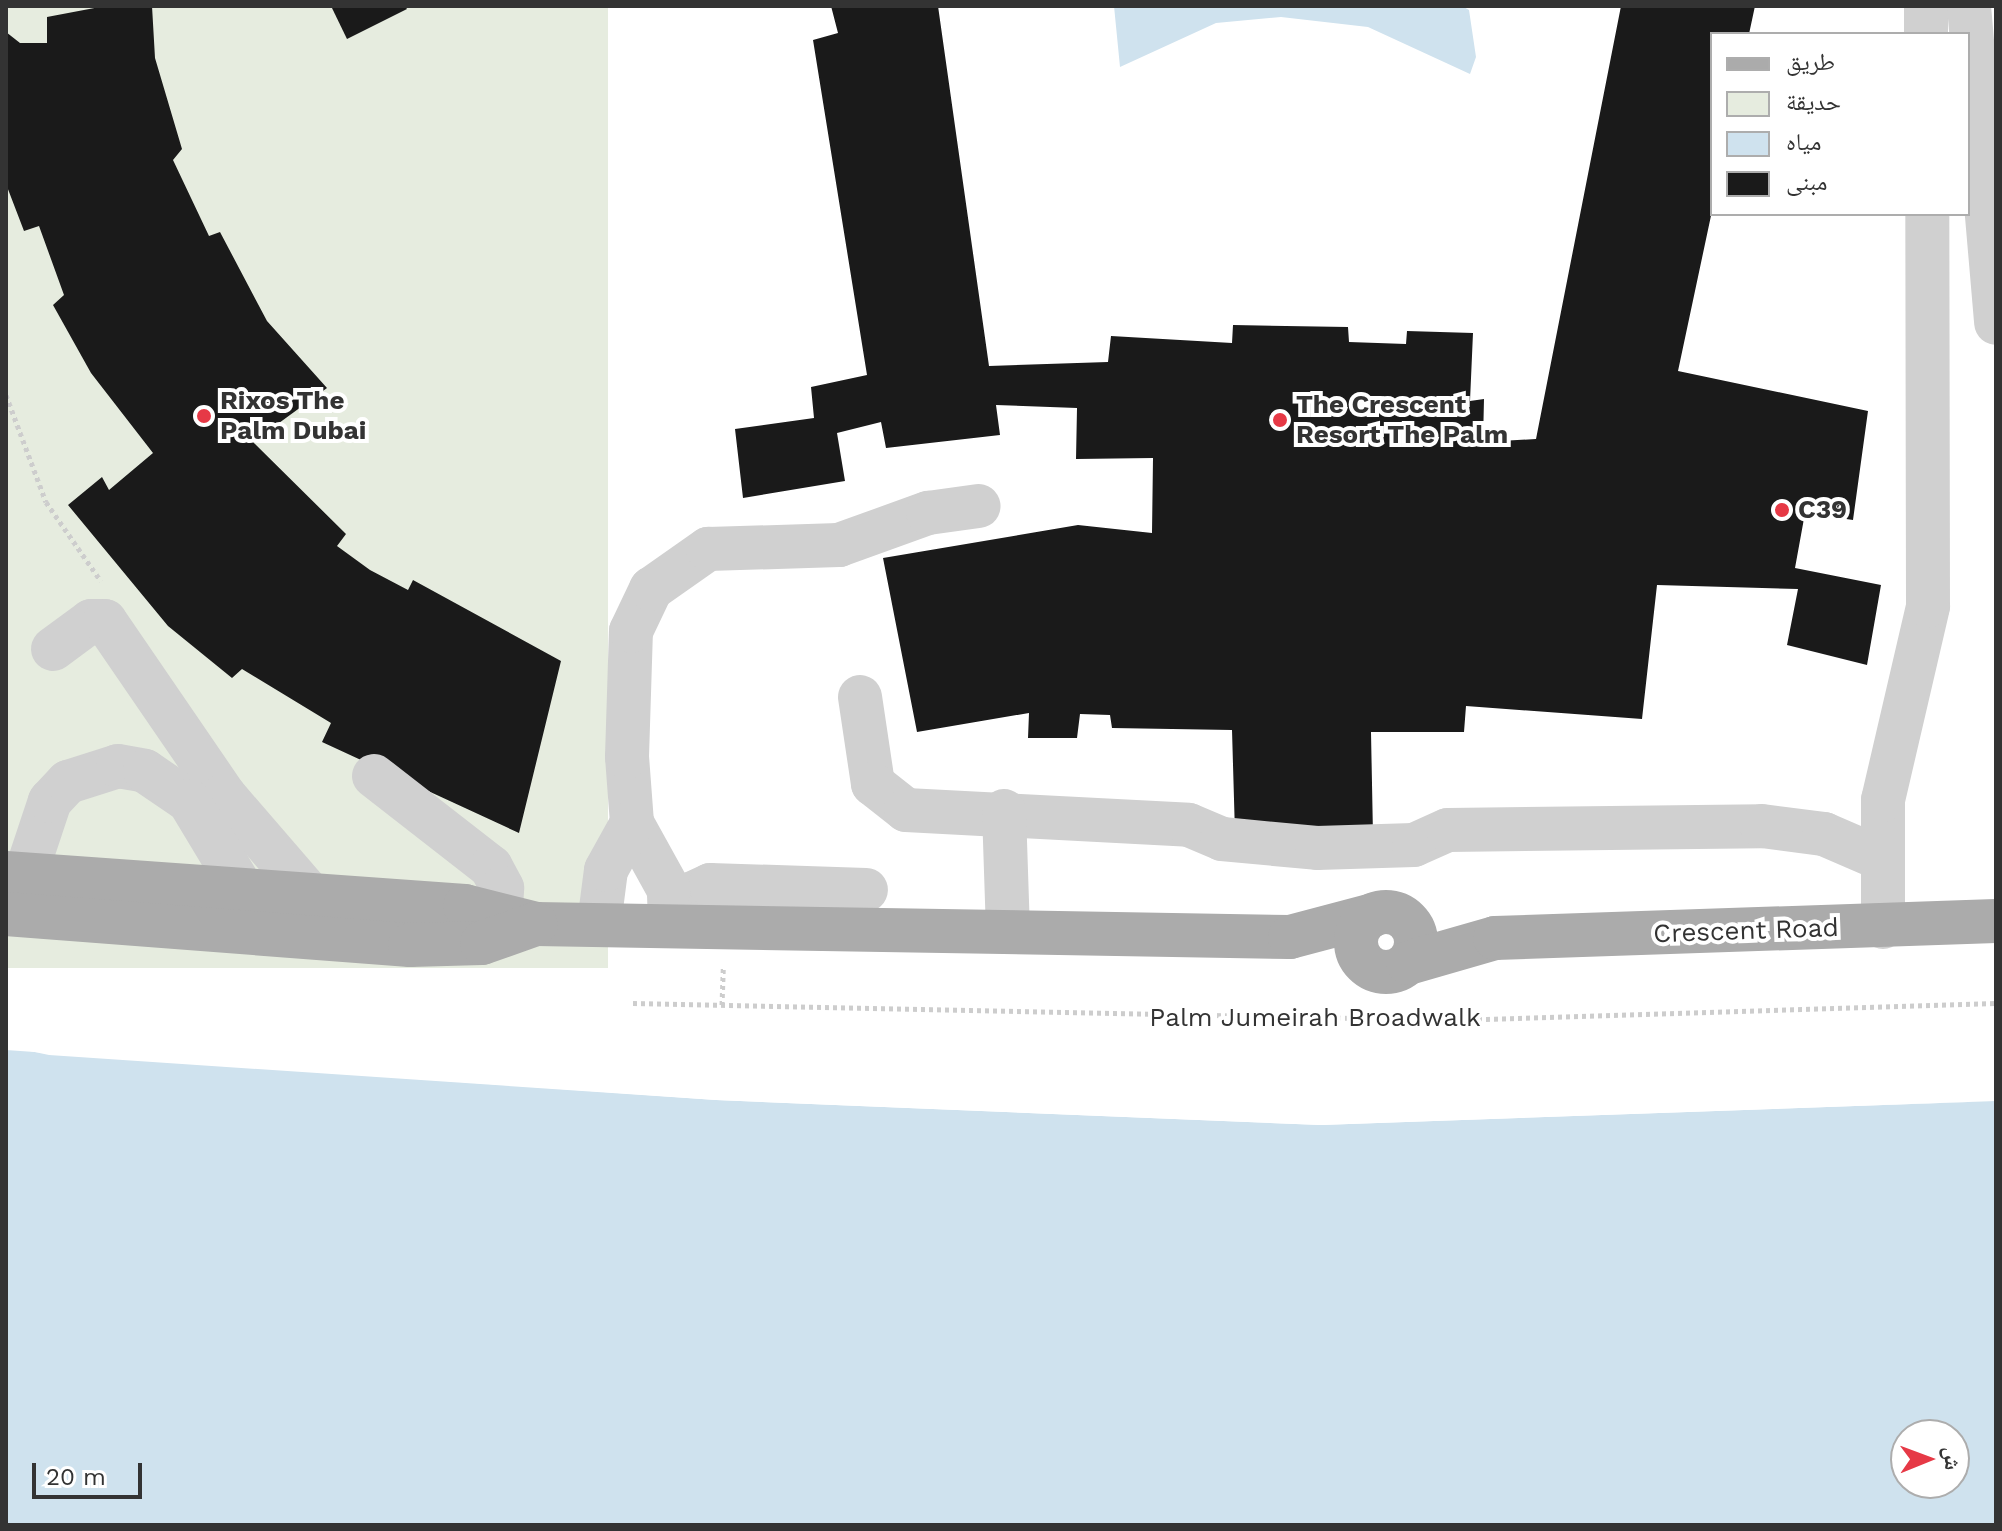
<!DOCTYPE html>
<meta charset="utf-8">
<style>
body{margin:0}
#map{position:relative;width:2002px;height:1531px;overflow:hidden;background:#fff;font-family:"Work Sans","Noto Naskh Arabic",sans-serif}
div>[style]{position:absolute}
.green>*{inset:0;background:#e6ecdf;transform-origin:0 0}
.water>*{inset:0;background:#cfe2ee}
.pier>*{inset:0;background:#fff}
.building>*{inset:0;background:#1a1a1a}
.path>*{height:5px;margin-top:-2.5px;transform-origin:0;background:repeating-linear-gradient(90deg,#cdcdcd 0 4px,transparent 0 8px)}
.minor>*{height:44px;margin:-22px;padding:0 22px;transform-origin:22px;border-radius:22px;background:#d0d0d0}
.major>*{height:44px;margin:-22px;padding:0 22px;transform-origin:22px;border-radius:22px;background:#ababab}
.major>.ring{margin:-22px;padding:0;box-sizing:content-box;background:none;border:44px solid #ababab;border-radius:50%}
.dots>*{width:22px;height:22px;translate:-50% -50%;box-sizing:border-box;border:4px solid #fff;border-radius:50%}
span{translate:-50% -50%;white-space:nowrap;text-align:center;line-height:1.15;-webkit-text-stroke:8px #fff;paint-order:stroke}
.poi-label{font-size:26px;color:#333;font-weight:700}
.left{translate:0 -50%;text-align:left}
.street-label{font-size:26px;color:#333}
.frame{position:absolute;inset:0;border:8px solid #333;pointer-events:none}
.legend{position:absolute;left:1710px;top:32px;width:260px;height:184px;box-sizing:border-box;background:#fff;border:2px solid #adadad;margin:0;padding:10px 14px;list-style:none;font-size:24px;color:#333}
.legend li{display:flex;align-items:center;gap:16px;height:40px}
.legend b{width:40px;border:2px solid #adadad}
.north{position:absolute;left:1890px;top:1419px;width:80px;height:80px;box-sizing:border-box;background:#fff;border:2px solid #adadad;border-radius:50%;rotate:89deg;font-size:22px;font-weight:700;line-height:32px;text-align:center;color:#333}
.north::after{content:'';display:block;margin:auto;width:28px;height:36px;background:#e63946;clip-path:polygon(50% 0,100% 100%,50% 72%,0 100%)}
.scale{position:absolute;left:32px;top:1463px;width:110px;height:36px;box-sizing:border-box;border:4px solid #333;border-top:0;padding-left:10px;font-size:24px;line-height:28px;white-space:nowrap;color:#333;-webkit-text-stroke:6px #fff;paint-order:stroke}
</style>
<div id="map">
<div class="green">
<i style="left:6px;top:6px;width:602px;height:962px"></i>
</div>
<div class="water">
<i style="clip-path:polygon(1114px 6px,1462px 6px,1469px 10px,1476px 57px,1470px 74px,1368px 27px,1281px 17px,1216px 23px,1120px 67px)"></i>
<i style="clip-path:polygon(evenodd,6px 1050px,716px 1100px,1321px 1125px,1996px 1101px,1996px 1525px,6px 1525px,6px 1050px,1906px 1435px,1954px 1435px,1954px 1483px,1906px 1483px,1906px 1435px)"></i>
</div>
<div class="pier">
<i style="clip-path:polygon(6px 1046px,716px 1096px,1321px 1121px,1996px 1101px,1321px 1125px,716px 1100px,49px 1055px)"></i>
</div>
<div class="building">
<i style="clip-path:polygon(105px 6px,152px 6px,155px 58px,182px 149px,173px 160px,209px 236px,220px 232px,267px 321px,327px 388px,253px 442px,346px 534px,337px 546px,370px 570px,408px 590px,413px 580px,561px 661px,519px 833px,322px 742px,331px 723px,242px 669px,232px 678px,168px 626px,68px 505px,102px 477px,109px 490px,153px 453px,91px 373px,53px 305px,64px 295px,39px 226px,24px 231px,6px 184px,6px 32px,20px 43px,47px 43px,47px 17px)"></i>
<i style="clip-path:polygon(331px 6px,405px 6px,407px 9px,347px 39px)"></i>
<i style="clip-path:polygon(831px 6px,938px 6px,989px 366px,1108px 362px,1111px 336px,1232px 343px,1233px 325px,1348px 327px,1349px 342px,1406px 344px,1407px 331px,1473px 333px,1470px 401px,1484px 399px,1483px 442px,1536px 439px,1621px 6px,1755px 6px,1749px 34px,1712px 34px,1712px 211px,1678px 371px,1868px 411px,1853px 520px,1805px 513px,1795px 568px,1881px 585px,1867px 665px,1787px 645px,1798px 589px,1657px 585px,1642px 719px,1466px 706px,1464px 732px,1371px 732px,1373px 835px,1235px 834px,1232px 730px,1112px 728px,1110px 715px,1080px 714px,1077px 738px,1028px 738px,1029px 713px,917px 732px,883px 558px,1078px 525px,1152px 533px,1153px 458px,1076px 459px,1077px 408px,996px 405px,1000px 435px,886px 448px,881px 422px,837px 433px,845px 481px,743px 498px,735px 429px,814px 418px,811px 387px,867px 375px,813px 40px,838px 33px)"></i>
</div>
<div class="path">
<i style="left:6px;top:395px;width:114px;rotate:69.5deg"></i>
<i style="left:46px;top:502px;width:96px;rotate:55.2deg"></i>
<i style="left:633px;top:1003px;width:821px;rotate:1.19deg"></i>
<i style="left:1454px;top:1020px;width:542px;rotate:-1.8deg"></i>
<i style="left:722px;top:1005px;width:37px;rotate:-88deg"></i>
</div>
<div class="minor">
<i style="left:1926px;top:6px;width:28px;rotate:90deg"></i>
<i style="left:1969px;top:6px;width:318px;rotate:85.1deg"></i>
<i style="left:53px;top:649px;width:47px;rotate:-36.4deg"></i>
<i style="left:91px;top:621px;width:14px"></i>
<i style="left:105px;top:621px;width:211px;rotate:55.6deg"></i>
<i style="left:224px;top:795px;width:135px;rotate:49.2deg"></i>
<i style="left:860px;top:697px;width:88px;rotate:81.5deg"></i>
<i style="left:873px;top:784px;width:42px;rotate:38.2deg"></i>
<i style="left:906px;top:810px;width:283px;rotate:3deg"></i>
<i style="left:1189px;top:825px;width:36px;rotate:23deg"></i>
<i style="left:1222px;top:839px;width:95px;rotate:5.4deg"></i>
<i style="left:1317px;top:848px;width:97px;rotate:-1.8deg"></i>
<i style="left:1414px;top:845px;width:37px;rotate:-24deg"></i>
<i style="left:1448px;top:830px;width:314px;rotate:-0.7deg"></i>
<i style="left:1762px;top:826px;width:63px;rotate:7.4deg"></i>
<i style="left:1824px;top:834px;width:63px;rotate:23.3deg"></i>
<i style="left:374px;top:776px;width:148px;rotate:37.9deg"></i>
<i style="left:491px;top:867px;width:24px;rotate:62deg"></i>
<i style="left:502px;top:888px;width:24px;rotate:92deg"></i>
<i style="left:1004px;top:811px;width:118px;rotate:88.1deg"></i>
<i style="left:25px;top:876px;width:79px;rotate:-71.6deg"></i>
<i style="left:50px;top:801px;width:26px;rotate:-47deg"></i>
<i style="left:68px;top:782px;width:52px;rotate:-17.7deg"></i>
<i style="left:118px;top:766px;width:27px;rotate:10deg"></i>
<i style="left:145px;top:771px;width:53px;rotate:34.3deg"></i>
<i style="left:189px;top:801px;width:109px;rotate:58.9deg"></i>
<i style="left:676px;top:922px;width:32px;rotate:-62deg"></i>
<i style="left:691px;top:894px;width:21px;rotate:-25deg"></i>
<i style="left:710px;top:885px;width:156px;rotate:1.8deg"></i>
<i style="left:670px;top:923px;width:33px;rotate:-92deg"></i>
<i style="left:669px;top:890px;width:77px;rotate:-118.9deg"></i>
<i style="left:632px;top:823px;width:66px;rotate:-94.3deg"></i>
<i style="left:627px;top:757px;width:126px;rotate:-88.2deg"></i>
<i style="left:631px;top:631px;width:47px;rotate:-64.5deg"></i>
<i style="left:651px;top:589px;width:70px;rotate:-35.1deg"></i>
<i style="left:708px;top:549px;width:131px;rotate:-1.7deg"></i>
<i style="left:839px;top:545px;width:95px;rotate:-19.8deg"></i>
<i style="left:928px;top:513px;width:51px;rotate:-7.8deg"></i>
<i style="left:599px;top:924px;width:54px;rotate:-82.6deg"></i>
<i style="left:606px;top:870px;width:54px;rotate:-61deg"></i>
<i style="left:1883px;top:927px;width:127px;rotate:-90deg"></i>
<i style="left:1883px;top:800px;width:199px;rotate:-76.9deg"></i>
<i style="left:1928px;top:606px;width:392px;rotate:-90.1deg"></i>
</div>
<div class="major">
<i style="left:6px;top:873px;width:460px;rotate:4.1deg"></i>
<i style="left:465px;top:906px;width:73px;rotate:14.2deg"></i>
<i style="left:536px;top:924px;width:754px;rotate:0.99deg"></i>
<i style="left:1290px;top:937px;width:86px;rotate:-14.8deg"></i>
<i class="ring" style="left:1356px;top:912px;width:16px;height:16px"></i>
<i style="left:6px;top:914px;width:405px;rotate:4.4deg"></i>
<i style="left:410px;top:945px;width:72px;rotate:-1.6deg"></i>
<i style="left:482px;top:943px;width:57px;rotate:-19.4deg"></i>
<i style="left:1408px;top:963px;width:91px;rotate:-16deg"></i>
<i style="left:1495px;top:938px;width:501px;rotate:-1.94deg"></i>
</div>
<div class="dots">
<i style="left:204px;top:416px;background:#e63946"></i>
<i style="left:1280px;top:420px;background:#e63946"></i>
<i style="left:1782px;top:510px;background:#e63946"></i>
</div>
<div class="poi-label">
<span class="left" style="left:220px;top:416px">Rixos The<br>Palm Dubai</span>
<span class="left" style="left:1296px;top:420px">The Crescent<br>Resort The Palm</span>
<span class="left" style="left:1798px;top:510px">C39</span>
</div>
<div class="street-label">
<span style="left:1746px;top:931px;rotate:-2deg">Crescent Road</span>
<span style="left:1315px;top:1018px">Palm Jumeirah Broadwalk</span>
</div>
<div class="frame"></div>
<ul class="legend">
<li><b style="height:10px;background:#ababab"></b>طريق</li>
<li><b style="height:22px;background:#e6ecdf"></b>حديقة</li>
<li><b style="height:22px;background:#cfe2ee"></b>مياه</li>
<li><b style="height:22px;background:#1a1a1a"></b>مبنى</li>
</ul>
<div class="north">ش</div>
<div class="scale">20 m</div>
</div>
